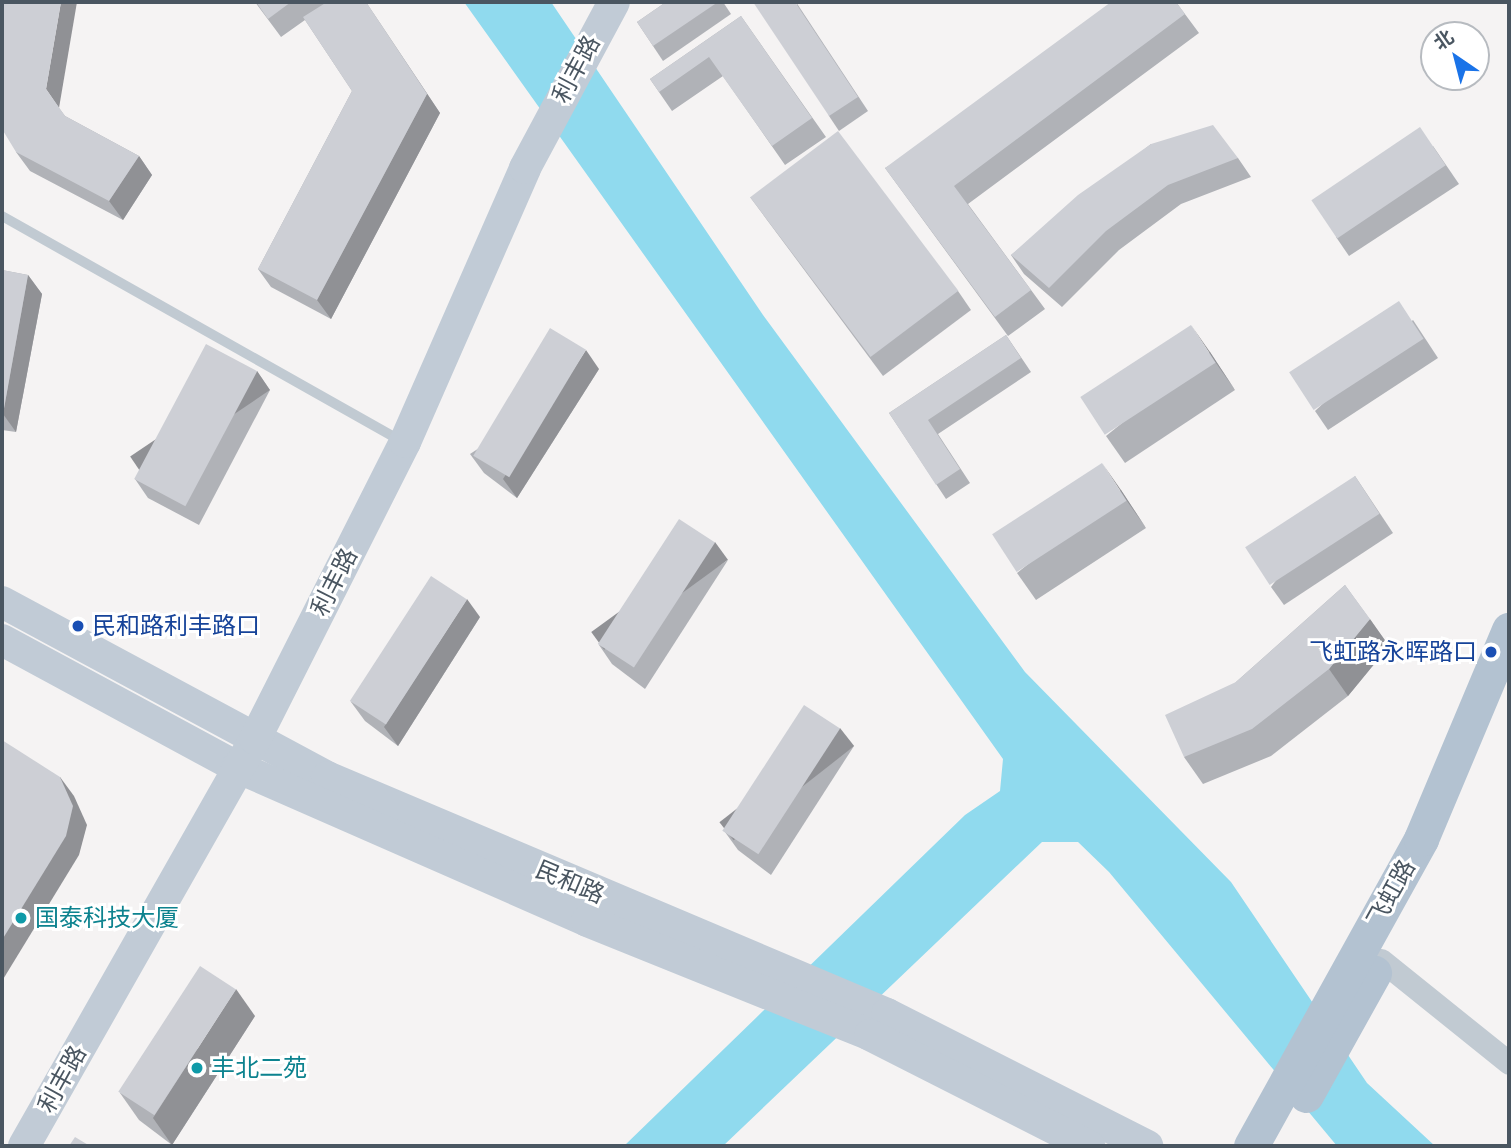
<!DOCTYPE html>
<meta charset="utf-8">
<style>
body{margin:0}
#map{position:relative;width:1511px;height:1148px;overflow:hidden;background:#f5f3f3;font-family:Montserrat,"Noto Sans SC",sans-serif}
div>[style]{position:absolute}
.water>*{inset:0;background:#90daee}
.lane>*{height:10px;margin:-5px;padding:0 5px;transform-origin:5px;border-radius:5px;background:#c1cad2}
.street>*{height:23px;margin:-11.5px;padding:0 11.5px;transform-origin:11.5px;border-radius:11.5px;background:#c1cad2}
.secondary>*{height:32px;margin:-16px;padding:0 16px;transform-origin:16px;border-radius:16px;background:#c1cbd6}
.primary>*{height:35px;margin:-17.5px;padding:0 17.5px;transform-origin:17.5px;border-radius:17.5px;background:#b3c2d1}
.wall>*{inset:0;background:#b0b2b7}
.shaded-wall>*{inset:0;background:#909195;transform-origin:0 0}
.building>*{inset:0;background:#cdcfd5;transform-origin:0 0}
.dots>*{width:19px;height:19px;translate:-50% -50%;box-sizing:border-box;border:4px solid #fff;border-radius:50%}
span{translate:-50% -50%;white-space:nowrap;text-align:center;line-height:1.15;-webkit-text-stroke:6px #fff;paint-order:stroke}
.street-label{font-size:24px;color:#4a5661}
.transit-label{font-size:24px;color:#164399}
.left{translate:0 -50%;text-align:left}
.right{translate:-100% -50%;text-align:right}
.culture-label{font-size:24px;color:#0d838f}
.frame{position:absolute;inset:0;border:4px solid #4a5661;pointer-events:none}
.north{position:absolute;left:1420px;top:21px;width:70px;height:70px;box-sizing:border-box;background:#fff;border:2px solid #b7bbc0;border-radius:50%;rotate:325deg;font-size:19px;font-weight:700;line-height:28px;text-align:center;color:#4a5661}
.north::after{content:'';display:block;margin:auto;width:24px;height:32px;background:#1a73e8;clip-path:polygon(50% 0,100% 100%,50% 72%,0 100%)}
</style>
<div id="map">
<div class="water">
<i style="clip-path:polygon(464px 2px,551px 2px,763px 315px,1025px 672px,1231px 882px,1367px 1083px,1435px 1146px,1337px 1146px,1109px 872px,1078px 842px,1042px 842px,723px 1146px,624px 1146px,965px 815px,1000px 791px,1003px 759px)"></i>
</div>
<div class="lane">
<i style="left:2px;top:216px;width:459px;rotate:29.4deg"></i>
</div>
<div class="street">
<i style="left:1381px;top:960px;width:164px;rotate:38.8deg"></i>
</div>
<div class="secondary">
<i style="left:2px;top:602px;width:369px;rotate:28.3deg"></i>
<i style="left:327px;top:777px;width:608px;rotate:22.94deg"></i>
<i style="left:887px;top:1014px;width:292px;rotate:26.9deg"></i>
<i style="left:2px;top:640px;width:267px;rotate:28.4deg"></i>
<i style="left:237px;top:767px;width:382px;rotate:23.7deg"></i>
<i style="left:587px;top:921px;width:305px;rotate:21.9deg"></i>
<i style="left:870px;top:1035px;width:246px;rotate:26.9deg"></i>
<i style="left:24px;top:1146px;width:468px;rotate:-60.4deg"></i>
<i style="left:255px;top:739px;width:333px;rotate:-63.2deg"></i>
<i style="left:405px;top:442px;width:299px;rotate:-66.3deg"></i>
<i style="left:525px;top:168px;width:188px;rotate:-61.8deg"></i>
</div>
<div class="primary">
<i style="left:1306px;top:1095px;width:140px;rotate:-60.9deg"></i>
<i style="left:1251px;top:1146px;width:351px;rotate:-61deg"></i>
<i style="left:1421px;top:839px;width:227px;rotate:-67.2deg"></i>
</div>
<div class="wall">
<i style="clip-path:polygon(255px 2px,366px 2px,440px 113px,331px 319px,271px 287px,258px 269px,352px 91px,305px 20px,281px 37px)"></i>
<i style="clip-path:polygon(666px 2px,723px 2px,731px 14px,663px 61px,637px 22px)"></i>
<i style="clip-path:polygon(796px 2px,868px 111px,839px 131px,829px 116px)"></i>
<i style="clip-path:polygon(1176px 2px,1199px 33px,968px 204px,1045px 309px,1008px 336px,885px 168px)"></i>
<i style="clip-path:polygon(741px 16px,826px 137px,785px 165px,723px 76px,672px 111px,650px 79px)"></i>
<i style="clip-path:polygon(59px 108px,65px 116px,139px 156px,152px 175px,123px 220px,30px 171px,16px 152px)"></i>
<i style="clip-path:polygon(1151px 144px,1238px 158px,1251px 177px,1181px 204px,1119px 250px,1062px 307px,1024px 274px,1011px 255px)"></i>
<i style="clip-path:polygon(1433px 146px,1459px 184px,1349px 256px,1336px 237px)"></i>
<i style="clip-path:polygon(750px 197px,958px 291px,971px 310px,883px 376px)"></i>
<i style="clip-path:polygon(2px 270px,28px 275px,42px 294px,16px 432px,2px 430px)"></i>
<i style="clip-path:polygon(1413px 320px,1438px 358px,1328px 430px,1315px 411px)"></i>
<i style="clip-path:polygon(1006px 335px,1031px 372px,938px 434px,970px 483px,946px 499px,889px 413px)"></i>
<i style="clip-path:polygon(1210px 352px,1235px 390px,1125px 463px,1106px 436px)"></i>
<i style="clip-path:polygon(599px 369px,517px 498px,484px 473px,470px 454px)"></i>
<i style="clip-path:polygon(257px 371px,270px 390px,199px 525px,148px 498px,135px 479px)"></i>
<i style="clip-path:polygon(1355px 476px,1393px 533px,1284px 605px,1271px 587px)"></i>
<i style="clip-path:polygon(1121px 490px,1146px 528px,1036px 600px,1017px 573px)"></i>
<i style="clip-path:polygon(728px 560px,645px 689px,612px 664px,599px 645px)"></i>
<i style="clip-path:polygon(1345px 585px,1389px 646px,1348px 696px,1271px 756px,1203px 784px,1184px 757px,1236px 682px)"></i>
<i style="clip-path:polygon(480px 617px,398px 746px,365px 721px,351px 702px)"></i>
<i style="clip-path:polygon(854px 746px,771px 875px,738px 850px,725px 832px)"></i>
<i style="clip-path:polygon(255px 1016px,172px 1145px,139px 1120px,120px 1093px)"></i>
</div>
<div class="shaded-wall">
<i style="clip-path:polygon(61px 2px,77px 2px,59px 108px,46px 89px)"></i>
<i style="clip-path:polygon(366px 2px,440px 113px,331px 319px,317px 300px,427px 94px)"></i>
<i style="clip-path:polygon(139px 156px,152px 175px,123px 220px,109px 201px)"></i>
<i style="clip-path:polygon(28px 275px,42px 294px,16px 432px,3px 414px)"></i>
<i style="clip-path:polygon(1191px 325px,1210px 352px,1235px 390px,1216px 363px)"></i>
<i style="clip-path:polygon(586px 350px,599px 369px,517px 498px,503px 479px)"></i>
<i style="left:257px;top:371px;width:23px;height:153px;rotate:56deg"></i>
<i style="clip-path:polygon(1102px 463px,1121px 490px,1146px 528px,1127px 501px)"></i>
<i style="left:715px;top:542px;width:22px;height:153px;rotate:54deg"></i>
<i style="clip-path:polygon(467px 599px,480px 617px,398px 746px,384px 727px)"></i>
<i style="clip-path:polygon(1370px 619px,1389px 646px,1348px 696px,1329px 669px)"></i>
<i style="left:840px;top:728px;width:23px;height:153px;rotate:52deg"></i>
<i style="clip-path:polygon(60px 777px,74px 796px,87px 825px,79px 855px,2px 981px,2px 940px)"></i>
<i style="clip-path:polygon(236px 989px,255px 1016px,172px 1145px,153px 1118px)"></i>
</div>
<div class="building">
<i style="clip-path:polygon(3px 2px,61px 2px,46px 89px,65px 116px,139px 156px,109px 201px,16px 152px,2px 129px)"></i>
<i style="clip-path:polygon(256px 2px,291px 2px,268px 19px)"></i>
<i style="clip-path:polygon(327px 2px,366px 2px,427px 94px,317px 300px,258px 269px,352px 91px,303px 17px)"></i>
<i style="clip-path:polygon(666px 2px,718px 2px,653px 46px,637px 22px)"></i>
<i style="clip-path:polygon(753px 2px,795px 2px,858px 97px,829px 116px)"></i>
<i style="clip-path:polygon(1111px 2px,1176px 2px,1185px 14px,954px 186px,1031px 290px,995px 317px,885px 168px)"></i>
<i style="clip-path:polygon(741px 16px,812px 118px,772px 146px,709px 57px,659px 92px,650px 79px)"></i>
<i style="clip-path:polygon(1213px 125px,1238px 158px,1168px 185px,1106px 231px,1049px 288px,1011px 255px,1078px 195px,1151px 144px)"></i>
<i style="left:1420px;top:127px;width:46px;height:131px;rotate:56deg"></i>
<i style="left:838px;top:131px;width:200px;height:110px;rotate:53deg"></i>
<i style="clip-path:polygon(2px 270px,28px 275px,3px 414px,2px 413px)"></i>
<i style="left:1399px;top:301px;width:45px;height:131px;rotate:57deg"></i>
<i style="left:1191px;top:325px;width:45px;height:132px;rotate:57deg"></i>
<i style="left:550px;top:328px;width:42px;height:149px;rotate:31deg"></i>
<i style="clip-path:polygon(1006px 335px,1021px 358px,928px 420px,960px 469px,936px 485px,889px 413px)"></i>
<i style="left:206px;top:344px;width:58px;height:153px;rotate:28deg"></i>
<i style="left:1102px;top:463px;width:45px;height:131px;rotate:57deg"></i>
<i style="left:1355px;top:476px;width:45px;height:131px;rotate:57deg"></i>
<i style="left:679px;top:519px;width:43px;height:149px;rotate:33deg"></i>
<i style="left:431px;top:576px;width:43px;height:149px;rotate:33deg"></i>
<i style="clip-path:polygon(1345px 585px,1370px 619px,1329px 669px,1252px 729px,1184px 757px,1165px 715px,1236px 682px)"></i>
<i style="left:804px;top:705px;width:43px;height:150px;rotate:33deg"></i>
<i style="clip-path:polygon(2px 740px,60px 777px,73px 806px,66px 836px,2px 940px)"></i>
<i style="left:200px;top:966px;width:43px;height:150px;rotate:33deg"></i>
<i style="clip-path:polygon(75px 1137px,90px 1146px,69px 1146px)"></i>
</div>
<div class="dots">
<i style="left:78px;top:626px;background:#1a4fb4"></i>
<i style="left:1491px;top:652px;background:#1a4fb4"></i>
<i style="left:21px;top:918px;background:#0f9aa8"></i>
<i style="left:197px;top:1068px;background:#0f9aa8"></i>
</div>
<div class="street-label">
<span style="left:576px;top:69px;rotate:-62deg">利丰路</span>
<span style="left:334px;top:582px;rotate:-63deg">利丰路</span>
<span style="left:570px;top:882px;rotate:23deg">民和路</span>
<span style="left:1391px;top:893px;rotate:-61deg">飞虹路</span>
<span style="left:62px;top:1079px;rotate:-61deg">利丰路</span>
</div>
<div class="transit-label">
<span class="left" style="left:92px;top:626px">民和路利丰路口</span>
<span class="right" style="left:1477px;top:652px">飞虹路永晖路口</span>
</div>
<div class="culture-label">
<span class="left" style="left:35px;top:918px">国泰科技大厦</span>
<span class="left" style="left:211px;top:1068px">丰北二苑</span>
</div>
<div class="frame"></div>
<div class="north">北</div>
</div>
